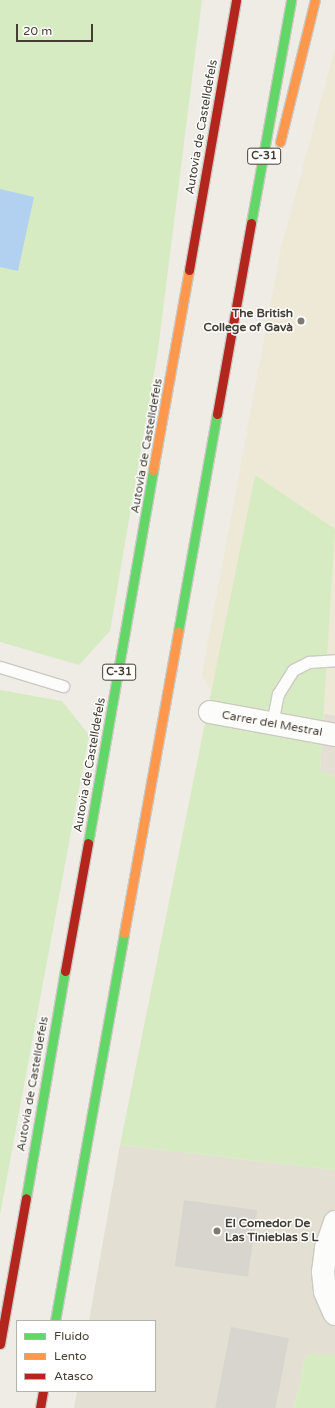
<!DOCTYPE html>
<meta charset="utf-8">
<style>
body{margin:0}
#map{position:relative;width:335px;height:1408px;overflow:hidden;background:#eeece5;font-family:"Varela Round",sans-serif}
div>[style]{position:absolute}
.residential>*{inset:0;background:#e3dfd2}
.education>*{inset:0;background:#ede9d6}
.green>*{inset:0;background:#d7ebc3}
.water>*{inset:0;background:#b2d1f0}
.building>*{inset:0;background:#d7d5ce;transform-origin:0 0}
.roads{filter:drop-shadow(1px 0 #cccac3) drop-shadow(-1px 0 #cccac3) drop-shadow(0 1px #cccac3) drop-shadow(0 -1px #cccac3)}
.lane>*{height:11px;margin:-5.5px;padding:0 5.5px;transform-origin:5.5px;border-radius:5.5px;background:#fcfcfb}
.street>*{height:22px;margin:-11px;padding:0 11px;transform-origin:11px;border-radius:11px;background:#fcfcfb}
.fast>*{height:9px;margin:-4.5px;padding:0 4.5px;transform-origin:4.5px;border-radius:4.5px;background:#63d668}
.slow>*{height:9px;margin:-4.5px;padding:0 4.5px;transform-origin:4.5px;border-radius:4.5px;background:#ff974d}
.jam>*{height:9px;margin:-4.5px;padding:0 4.5px;transform-origin:4.5px;border-radius:4.5px;background:#b3261e}
.dots>*{width:11px;height:11px;translate:-50% -50%;box-sizing:border-box;border:2px solid #fff;border-radius:50%}
span{translate:-50% -50%;white-space:nowrap;text-align:center;line-height:1.15;-webkit-text-stroke:3px #fff;paint-order:stroke}
.shield-label span{padding:1px 3px;background:#fff;border:1px solid;border-radius:3px;-webkit-text-stroke-width:0}
.shield-label{font-size:11px;color:#443e32;font-weight:700}
.street-label{font-size:12px;color:#443e32}
.poi-label{font-size:12px;color:#443e32;font-weight:700}
.right{translate:-100% -50%;text-align:right}
.left{translate:0 -50%;text-align:left}
.legend{position:absolute;left:16px;top:1320px;width:140px;height:72px;box-sizing:border-box;background:#fff;border:1px solid #b4b2ad;margin:0;padding:5px 7px;list-style:none;font-size:12px;color:#443e32}
.legend li{display:flex;align-items:center;gap:8px;height:20px}
.legend b{width:20px;border:1px solid #b4b2ad}
.scale{position:absolute;left:16px;top:24px;width:77px;height:18px;box-sizing:border-box;border:2px solid #443e32;border-top:0;padding-left:5px;font-size:12px;line-height:14px;white-space:nowrap;color:#443e32;-webkit-text-stroke:3px #fff;paint-order:stroke}
</style>
<div id="map">
<div class="residential">
<i style="clip-path:polygon(335px 546px,335px 776px,320px 771px)"></i>
<i style="clip-path:polygon(120px 1145px,335px 1170px,335px 1354px,306px 1354px,294px 1408px,74px 1408px,77px 1391px,155px 1391px,155px 1321px,89px 1321px)"></i>
</div>
<div class="education">
<i style="clip-path:polygon(335px 48px,335px 716px,212px 693px,202px 675px,281px 248px)"></i>
</div>
<div class="green">
<i style="clip-path:polygon(0 0,202px 0,158px 350px,110px 631px,79px 665px,0 642px)"></i>
<i style="clip-path:polygon(255px 475px,335px 529px,320px 771px,335px 776px,335px 1170px,120px 1145px)"></i>
<i style="clip-path:polygon(0 690px,62px 701px,89px 735px,0 1215px)"></i>
<i style="clip-path:polygon(306px 1354px,335px 1354px,335px 1408px,294px 1408px)"></i>
</div>
<div class="water">
<i style="clip-path:polygon(0 189px,34px 197px,18px 271px,0 267px)"></i>
</div>
<div class="building">
<i style="left:184px;top:1200px;width:74px;height:67px;rotate:8deg"></i>
<i style="left:231px;top:1327px;width:59px;height:82px;rotate:11deg"></i>
</div>
<div class="roads">
<div class="lane">
<i style="left:0;top:667px;width:66px;rotate:16.8deg"></i>
<i style="left:272px;top:724px;width:31px;rotate:-79deg"></i>
<i style="left:278px;top:694px;width:28px;rotate:-58deg"></i>
<i style="left:293px;top:670px;width:18px;rotate:-27deg"></i>
<i style="left:309px;top:662px;width:26px;rotate:-4deg"></i>
</div>
<div class="street">
<i style="left:210px;top:712px;width:127px;rotate:10.4deg"></i>
<i style="left:335px;top:1222px;width:28px;rotate:109deg"></i>
<i style="left:326px;top:1248px;width:24px;rotate:97deg"></i>
<i style="left:323px;top:1272px;width:20px;rotate:84deg"></i>
<i style="left:325px;top:1292px;width:24px;rotate:66deg"></i>
</div>
<div class="fast">
<i style="left:251px;top:223px;width:227px;rotate:-79.8deg"></i>
<i style="left:178px;top:632px;width:221px;rotate:-79.9deg"></i>
<i style="left:88px;top:843px;width:379px;rotate:-80.1deg"></i>
<i style="left:26px;top:1198px;width:230px;rotate:-80.3deg"></i>
<i style="left:55px;top:1321px;width:394px;rotate:-79.9deg"></i>
</div>
<div class="slow">
<i style="left:280px;top:142px;width:146px;rotate:-76.2deg"></i>
<i style="left:153px;top:470px;width:203px;rotate:-79.8deg"></i>
<i style="left:124px;top:933px;width:306px;rotate:-79.8deg"></i>
</div>
<div class="jam">
<i style="left:189px;top:270px;width:274px;rotate:-80.1deg"></i>
<i style="left:217px;top:414px;width:194px;rotate:-79.9deg"></i>
<i style="left:65px;top:971px;width:130px;rotate:-79.8deg"></i>
<i style="left:0;top:1344px;width:148px;rotate:-79.9deg"></i>
<i style="left:40px;top:1408px;width:17px;rotate:-80deg"></i>
</div>
</div>
<div class="dots">
<i style="left:301px;top:321px;background:#807b71"></i>
<i style="left:217px;top:1231px;background:#807b71"></i>
</div>
<div class="shield-label">
<span style="left:264px;top:156px">C-31</span>
<span style="left:119px;top:672px">C-31</span>
</div>
<div class="street-label">
<span style="left:202px;top:127px;rotate:-80deg">Autovia de Castelldefels</span>
<span style="left:147px;top:446px;rotate:-80deg">Autovia de Castelldefels</span>
<span style="left:272px;top:724px;rotate:10deg">Carrer del Mestral</span>
<span style="left:90px;top:765px;rotate:-80deg">Autovia de Castelldefels</span>
<span style="left:33px;top:1084px;rotate:-80deg">Autovia de Castelldefels</span>
</div>
<div class="poi-label">
<span class="right" style="left:293px;top:321px">The British<br>College of Gavà</span>
<span class="left" style="left:225px;top:1231px">El Comedor De<br>Las Tinieblas S L</span>
</div>
<ul class="legend">
<li><b style="height:5px;background:#63d668"></b>Fluido</li>
<li><b style="height:5px;background:#ff974d"></b>Lento</li>
<li><b style="height:5px;background:#b3261e"></b>Atasco</li>
</ul>
<div class="scale">20 m</div>
</div>
